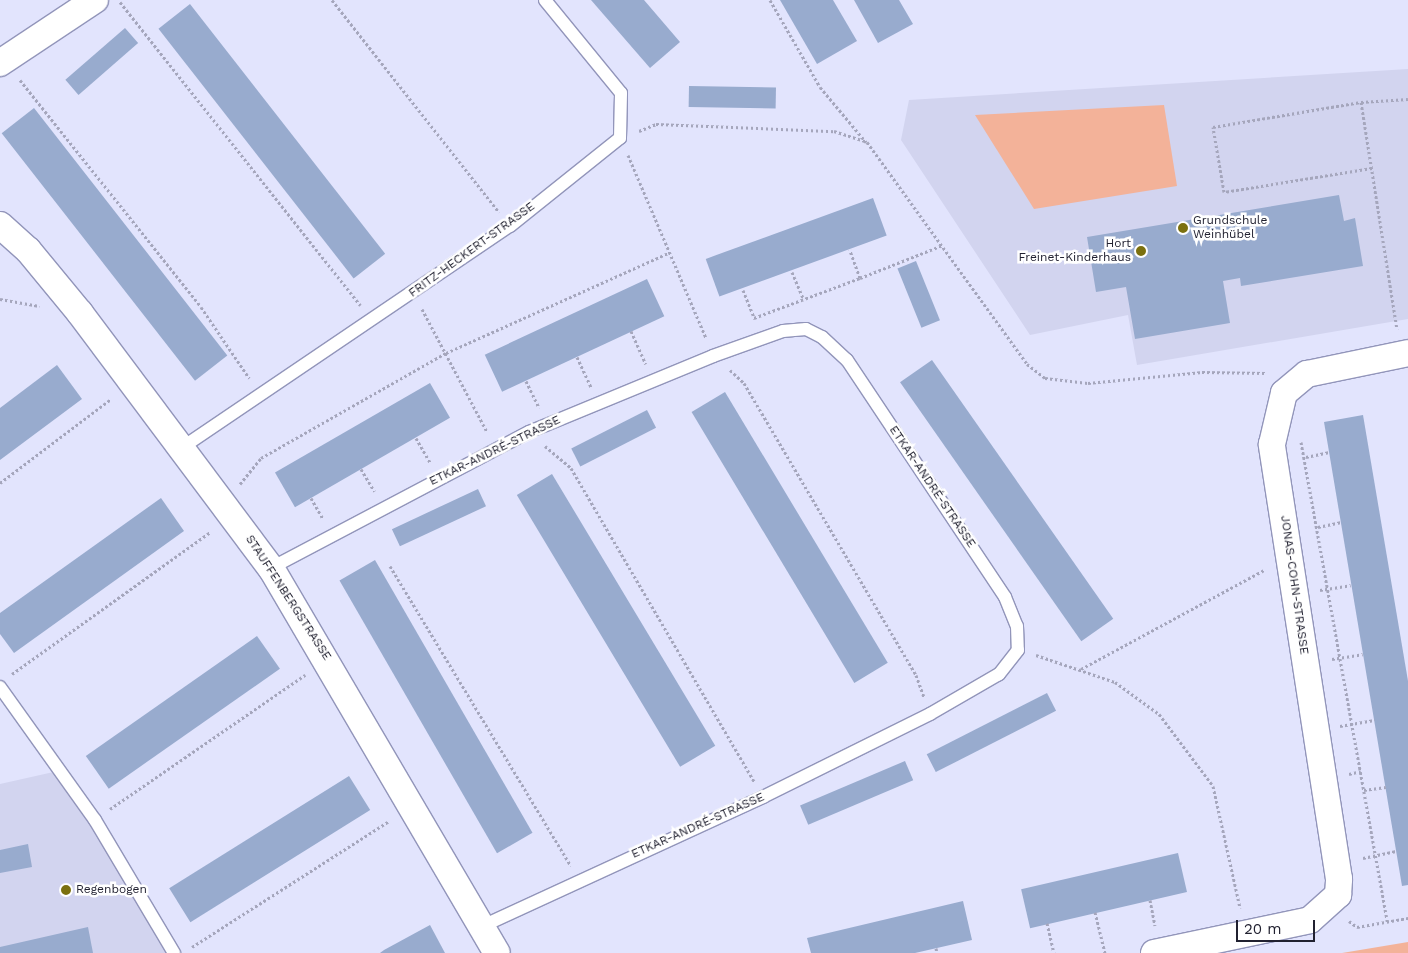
<!DOCTYPE html>
<meta charset="utf-8">
<style>
body{margin:0}
#map{position:relative;width:1408px;height:953px;overflow:hidden;background:#e2e4fd;font-family:"Work Sans",sans-serif}
div>[style]{position:absolute}
.built>*{inset:0;background:#d2d4ef}
.green>*{inset:0;background:#f3b299}
.building>*{inset:0;background:#98abce;transform-origin:0 0}
.path>*{height:3px;margin-top:-1.5px;transform-origin:0;background:repeating-linear-gradient(90deg,#a5a6bc 0 2.5px,transparent 0 5px)}
.roads{filter:drop-shadow(1px 0 #9295ba) drop-shadow(-1px 0 #9295ba) drop-shadow(0 1px #9295ba) drop-shadow(0 -1px #9295ba)}
.service>*{height:12px;margin:-6px;padding:0 6px;transform-origin:6px;border-radius:6px;background:#fff}
.minor>*{height:26px;margin:-13px;padding:0 13px;transform-origin:13px;border-radius:13px;background:#fff}
.dots>*{width:14px;height:14px;translate:-50% -50%;box-sizing:border-box;border:2px solid #fff;border-radius:50%}
span{translate:-50% -50%;white-space:nowrap;text-align:center;line-height:1.15;-webkit-text-stroke:5px #fff;paint-order:stroke}
.poi-label{font-size:12px;color:#212130}
.left{translate:0 -50%;text-align:left}
.right{translate:-100% -50%;text-align:right}
.street-label{font-size:12px;color:#212130}
.scale{position:absolute;left:1236px;top:920px;width:79px;height:22px;box-sizing:border-box;border:2px solid #212130;border-top:0;padding-left:6px;font-size:15px;line-height:18px;white-space:nowrap;color:#212130;-webkit-text-stroke:4px #fff;paint-order:stroke}
</style>
<div id="map">
<div class="built">
<i style="clip-path:polygon(1408px 69px,1408px 319px,1137px 365px,1128px 315px,1030px 335px,901px 140px,909px 100px)"></i>
<i style="clip-path:polygon(58px 771px,170px 953px,0 953px,0 784px)"></i>
</div>
<div class="green">
<i style="clip-path:polygon(1164px 105px,1177px 186px,1034px 209px,975px 115px)"></i>
<i style="clip-path:polygon(1408px 942px,1408px 953px,1342px 953px)"></i>
</div>
<div class="building">
<i style="clip-path:polygon(591px 0,644px 0,680px 42px,650px 68px)"></i>
<i style="clip-path:polygon(780px 0,833px 0,857px 41px,817px 64px)"></i>
<i style="clip-path:polygon(854px 0,899px 0,913px 24px,878px 43px)"></i>
<i style="left:190px;top:4px;width:317px;height:40px;rotate:52deg"></i>
<i style="left:125px;top:28px;width:20px;height:79px;rotate:49deg"></i>
<i style="left:689px;top:86px;width:87px;height:21px;rotate:1deg"></i>
<i style="left:34px;top:108px;width:314px;height:41px;rotate:52deg"></i>
<i style="clip-path:polygon(1339px 195px,1344px 221px,1355px 218px,1363px 266px,1241px 286px,1240px 278px,1223px 281px,1230px 323px,1135px 339px,1126px 287px,1096px 292px,1087px 237px)"></i>
<i style="left:873px;top:198px;width:40px;height:178px;rotate:70deg"></i>
<i style="left:916px;top:261px;width:64px;height:20px;rotate:68deg"></i>
<i style="left:647px;top:279px;width:41px;height:179px;rotate:65deg"></i>
<i style="left:932px;top:360px;width:316px;height:39px;rotate:55deg"></i>
<i style="clip-path:polygon(57px 365px,82px 399px,0 460px,0 408px)"></i>
<i style="left:430px;top:383px;width:40px;height:179px;rotate:60deg"></i>
<i style="left:725px;top:392px;width:316px;height:39px;rotate:59deg"></i>
<i style="left:647px;top:410px;width:20px;height:85px;rotate:63deg"></i>
<i style="clip-path:polygon(1363px 415px,1408px 681px,1408px 885px,1402px 886px,1324px 422px)"></i>
<i style="left:552px;top:474px;width:317px;height:41px;rotate:59deg"></i>
<i style="left:478px;top:489px;width:19px;height:95px;rotate:65deg"></i>
<i style="clip-path:polygon(161px 498px,184px 531px,14px 653px,0 634px,0 613px)"></i>
<i style="left:375px;top:560px;width:315px;height:41px;rotate:60deg"></i>
<i style="left:257px;top:636px;width:40px;height:209px;rotate:55deg"></i>
<i style="left:1047px;top:693px;width:20px;height:135px;rotate:63deg"></i>
<i style="left:905px;top:761px;width:21px;height:114px;rotate:67deg"></i>
<i style="left:349px;top:776px;width:40px;height:212px;rotate:58deg"></i>
<i style="clip-path:polygon(28px 844px,32px 867px,0 873px,0 850px)"></i>
<i style="left:1178px;top:853px;width:40px;height:161px;rotate:77deg"></i>
<i style="clip-path:polygon(963px 901px,972px 940px,915px 953px,811px 953px,807px 938px)"></i>
<i style="clip-path:polygon(430px 925px,445px 953px,380px 953px,384px 950px)"></i>
<i style="clip-path:polygon(88px 927px,93px 953px,0 953px,0 947px)"></i>
</div>
<div class="path">
<i style="left:332px;top:0;width:270px;rotate:51.8deg"></i>
<i style="left:770px;top:0;width:100px;rotate:60.1deg"></i>
<i style="left:820px;top:87px;width:72px;rotate:50.1deg"></i>
<i style="left:120px;top:2px;width:387px;rotate:51.6deg"></i>
<i style="left:20px;top:80px;width:290px;rotate:51.4deg"></i>
<i style="left:201px;top:307px;width:86px;rotate:55.9deg"></i>
<i style="left:1361px;top:102px;width:230px;rotate:81deg"></i>
<i style="left:639px;top:131px;width:18px;rotate:-22deg"></i>
<i style="left:656px;top:124px;width:178px;rotate:2.3deg"></i>
<i style="left:834px;top:131px;width:35px;rotate:18deg"></i>
<i style="left:867px;top:142px;width:274px;rotate:54.2deg"></i>
<i style="left:1027px;top:364px;width:23px;rotate:38deg"></i>
<i style="left:1045px;top:378px;width:43px;rotate:6.6deg"></i>
<i style="left:1088px;top:383px;width:115px;rotate:-5.5deg"></i>
<i style="left:1202px;top:372px;width:64px;rotate:0.9deg"></i>
<i style="left:628px;top:155px;width:199px;rotate:66.9deg"></i>
<i style="left:1372px;top:168px;width:150px;rotate:170.8deg"></i>
<i style="left:1224px;top:192px;width:66px;rotate:-99.6deg"></i>
<i style="left:1213px;top:127px;width:150px;rotate:-9.6deg"></i>
<i style="left:1361px;top:102px;width:47px;rotate:-3.7deg"></i>
<i style="left:792px;top:272px;width:30px;rotate:67deg"></i>
<i style="left:860px;top:278px;width:89px;rotate:-21.7deg"></i>
<i style="left:743px;top:290px;width:31px;rotate:68deg"></i>
<i style="left:0;top:299px;width:40px;rotate:10deg"></i>
<i style="left:422px;top:309px;width:139px;rotate:62.1deg"></i>
<i style="left:754px;top:318px;width:113px;rotate:-20.7deg"></i>
<i style="left:860px;top:278px;width:30px;rotate:-110deg"></i>
<i style="left:631px;top:331px;width:36px;rotate:66deg"></i>
<i style="left:577px;top:357px;width:33px;rotate:65deg"></i>
<i style="left:730px;top:370px;width:19px;rotate:43deg"></i>
<i style="left:744px;top:383px;width:339px;rotate:59.5deg"></i>
<i style="left:916px;top:675px;width:23px;rotate:70deg"></i>
<i style="left:526px;top:381px;width:30px;rotate:64deg"></i>
<i style="left:416px;top:438px;width:28px;rotate:60deg"></i>
<i style="left:1301px;top:442px;width:487px;rotate:79.8deg"></i>
<i style="left:545px;top:446px;width:34px;rotate:40deg"></i>
<i style="left:571px;top:468px;width:363px;rotate:59.7deg"></i>
<i style="left:1306px;top:457px;width:24px;rotate:-12deg"></i>
<i style="left:361px;top:469px;width:26px;rotate:59deg"></i>
<i style="left:0;top:483px;width:139px;rotate:-37.1deg"></i>
<i style="left:240px;top:484px;width:33px;rotate:-51deg"></i>
<i style="left:261px;top:458px;width:213px;rotate:-29.6deg"></i>
<i style="left:446px;top:353px;width:244px;rotate:-24.2deg"></i>
<i style="left:311px;top:498px;width:24px;rotate:60deg"></i>
<i style="left:1318px;top:527px;width:24px;rotate:-12deg"></i>
<i style="left:390px;top:566px;width:350px;rotate:58.9deg"></i>
<i style="left:1320px;top:590px;width:31px;rotate:-9deg"></i>
<i style="left:1036px;top:655px;width:83px;rotate:18.9deg"></i>
<i style="left:1115px;top:682px;width:54px;rotate:36deg"></i>
<i style="left:1159px;top:714px;width:90px;rotate:53.1deg"></i>
<i style="left:1213px;top:786px;width:125px;rotate:77.5deg"></i>
<i style="left:1332px;top:659px;width:31px;rotate:-9deg"></i>
<i style="left:1081px;top:669px;width:208px;rotate:-28.4deg"></i>
<i style="left:12px;top:674px;width:244px;rotate:-35.6deg"></i>
<i style="left:1340px;top:726px;width:35px;rotate:-10deg"></i>
<i style="left:1349px;top:774px;width:12px;rotate:-14deg"></i>
<i style="left:1364px;top:790px;width:22px;rotate:-8deg"></i>
<i style="left:110px;top:809px;width:237px;rotate:-34.5deg"></i>
<i style="left:1363px;top:858px;width:34px;rotate:-12deg"></i>
<i style="left:1150px;top:900px;width:26px;rotate:79deg"></i>
<i style="left:1095px;top:912px;width:42px;rotate:76.3deg"></i>
<i style="left:1349px;top:921px;width:10px;rotate:37deg"></i>
<i style="left:1357px;top:927px;width:52px;rotate:-10deg"></i>
<i style="left:1047px;top:923px;width:31px;rotate:77deg"></i>
<i style="left:192px;top:947px;width:234px;rotate:-32.6deg"></i>
<i style="left:936px;top:948px;width:5px;rotate:79deg"></i>
</div>
<div class="roads">
<div class="service">
<i style="left:183px;top:447px;width:395px;rotate:-34.1deg"></i>
<i style="left:510px;top:226px;width:141px;rotate:-38.7deg"></i>
<i style="left:620px;top:138px;width:45px;rotate:-88.7deg"></i>
<i style="left:621px;top:93px;width:120px;rotate:-129.3deg"></i>
<i style="left:271px;top:568px;width:292px;rotate:-27.8deg"></i>
<i style="left:529px;top:432px;width:199px;rotate:-22.4deg"></i>
<i style="left:713px;top:356px;width:74px;rotate:-19.7deg"></i>
<i style="left:783px;top:331px;width:23px;rotate:-5deg"></i>
<i style="left:806px;top:329px;width:18px;rotate:27deg"></i>
<i style="left:822px;top:337px;width:34px;rotate:43deg"></i>
<i style="left:847px;top:360px;width:285px;rotate:56.3deg"></i>
<i style="left:1005px;top:597px;width:31px;rotate:68deg"></i>
<i style="left:1017px;top:626px;width:24px;rotate:88deg"></i>
<i style="left:1018px;top:650px;width:31px;rotate:128deg"></i>
<i style="left:999px;top:674px;width:80px;rotate:149.9deg"></i>
<i style="left:930px;top:714px;width:186px;rotate:153.6deg"></i>
<i style="left:763px;top:797px;width:308px;rotate:155.3deg"></i>
<i style="left:0;top:687px;width:163px;rotate:54.5deg"></i>
<i style="left:95px;top:820px;width:155px;rotate:59.3deg"></i>
</div>
<div class="minor">
<i style="left:0;top:63px;width:114px;rotate:-33.6deg"></i>
<i style="left:0;top:225px;width:38px;rotate:42deg"></i>
<i style="left:28px;top:250px;width:82px;rotate:50.5deg"></i>
<i style="left:80px;top:313px;width:319px;rotate:53.2deg"></i>
<i style="left:271px;top:568px;width:446px;rotate:59.6deg"></i>
<i style="left:1154px;top:953px;width:159px;rotate:-11.9deg"></i>
<i style="left:1310px;top:920px;width:38px;rotate:-42deg"></i>
<i style="left:1338px;top:895px;width:16px;rotate:-86deg"></i>
<i style="left:1339px;top:879px;width:440px;rotate:-98.8deg"></i>
<i style="left:1272px;top:444px;width:52px;rotate:-76.8deg"></i>
<i style="left:1284px;top:393px;width:30px;rotate:-40deg"></i>
<i style="left:1307px;top:374px;width:103px;rotate:-11.7deg"></i>
</div>
</div>
<div class="dots">
<i style="left:1183px;top:228px;background:#7b700f"></i>
<i style="left:1141px;top:251px;background:#7b700f"></i>
<i style="left:66px;top:890px;background:#7b700f"></i>
</div>
<div class="poi-label">
<span class="left" style="left:1193px;top:228px">Grundschule<br>Weinhübel</span>
<span class="right" style="left:1131px;top:251px">Hort<br>Freinet-Kinderhaus</span>
<span class="left" style="left:76px;top:890px">Regenbogen</span>
</div>
<div class="street-label">
<span style="left:472px;top:250px;rotate:-36deg">FRITZ-HECKERT-STRASSE</span>
<span style="left:495px;top:451px;rotate:-26deg">ETKAR-ANDRÉ-STRASSE</span>
<span style="left:932px;top:487px;rotate:56deg">ETKAR-ANDRÉ-STRASSE</span>
<span style="left:1294px;top:585px;rotate:82deg">JONAS-COHN-STRASSE</span>
<span style="left:288px;top:598px;rotate:57deg">STAUFFENBERGSTRASSE</span>
<span style="left:698px;top:826px;rotate:-24deg">ETKAR-ANDRÉ-STRASSE</span>
</div>
<div class="scale">20 m</div>
</div>
